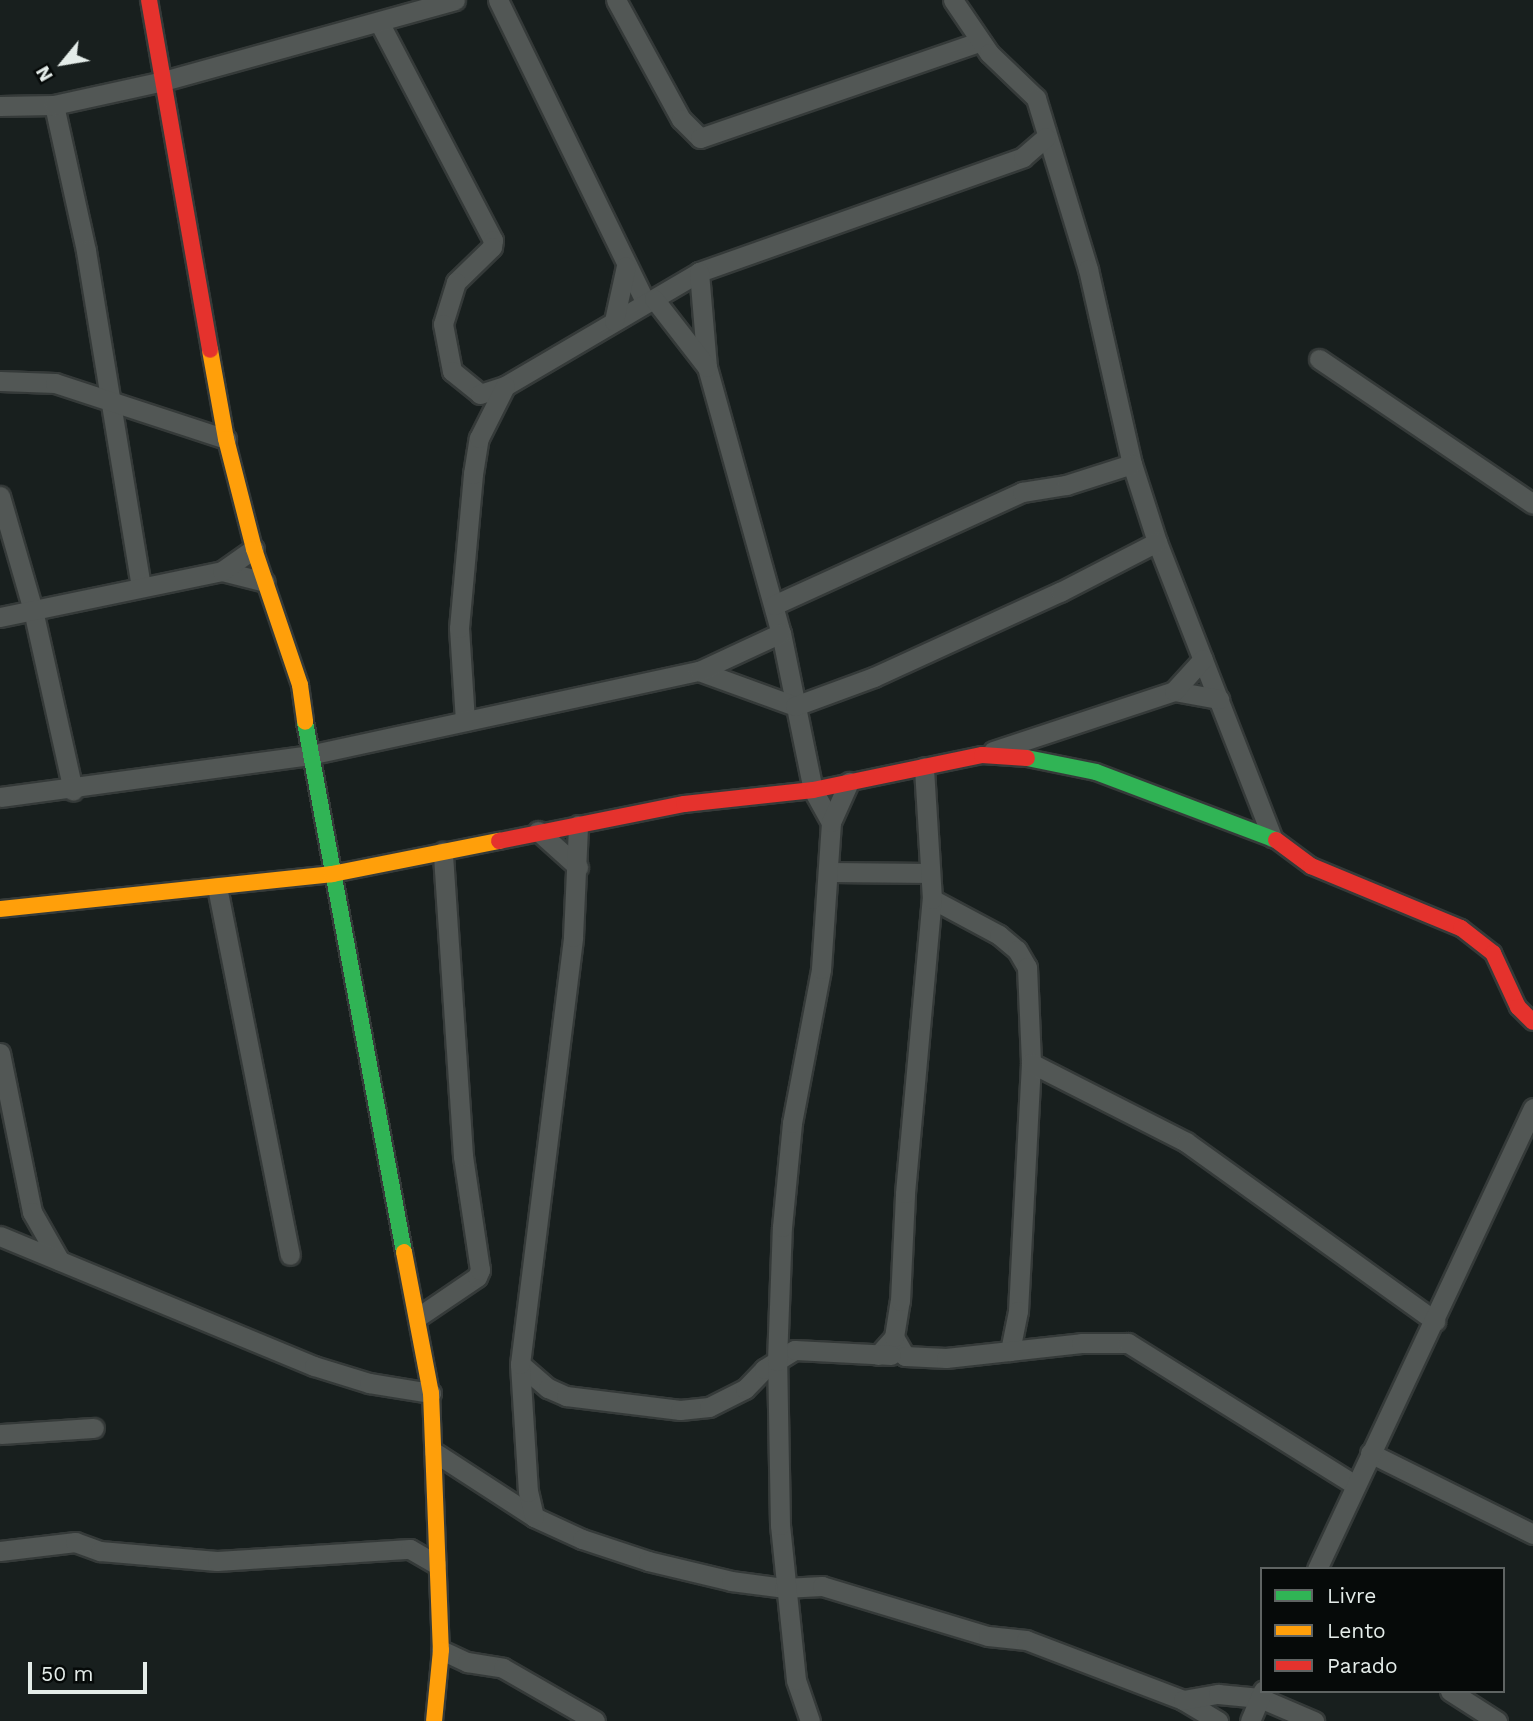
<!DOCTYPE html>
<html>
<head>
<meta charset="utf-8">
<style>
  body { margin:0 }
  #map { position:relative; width:1533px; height:1721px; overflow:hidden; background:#181f1e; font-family:"Work Sans",sans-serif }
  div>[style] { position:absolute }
  .roads { filter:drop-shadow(2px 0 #353a39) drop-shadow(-2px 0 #353a39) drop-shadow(0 2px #353a39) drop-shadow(0 -2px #353a39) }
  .street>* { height:19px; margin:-9.5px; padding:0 9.5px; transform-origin:9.5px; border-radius:9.5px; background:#525755 }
  .fast>* { height:16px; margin:-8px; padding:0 8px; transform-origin:8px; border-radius:8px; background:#30b455 }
  .slow>* { height:16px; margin:-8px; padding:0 8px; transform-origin:8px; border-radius:8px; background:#ff9f0a }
  .jam>* { height:16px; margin:-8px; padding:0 8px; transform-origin:8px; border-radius:8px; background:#e5322d }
  span { translate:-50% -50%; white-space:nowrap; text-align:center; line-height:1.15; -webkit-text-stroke:5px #060a09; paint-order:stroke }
  .legend { position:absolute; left:1260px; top:1567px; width:245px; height:126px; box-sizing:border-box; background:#060a09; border:2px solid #5f6463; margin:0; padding:9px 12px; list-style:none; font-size:21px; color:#e4ece9 }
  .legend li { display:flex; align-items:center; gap:14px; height:35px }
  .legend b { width:35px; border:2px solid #5f6463 }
  .north { position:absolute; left:28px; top:28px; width:70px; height:70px; -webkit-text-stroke:5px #060a09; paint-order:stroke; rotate:240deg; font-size:19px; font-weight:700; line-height:28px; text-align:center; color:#e4ece9 }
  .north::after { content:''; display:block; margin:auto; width:24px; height:32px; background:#e4ece9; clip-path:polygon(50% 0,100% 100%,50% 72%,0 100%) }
  .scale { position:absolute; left:28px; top:1662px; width:119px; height:32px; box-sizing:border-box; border:4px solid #e4ece9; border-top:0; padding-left:9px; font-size:21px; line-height:24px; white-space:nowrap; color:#e4ece9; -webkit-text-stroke:5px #060a09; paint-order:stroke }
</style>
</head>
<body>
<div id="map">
  <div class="roads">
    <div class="street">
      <i style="left:498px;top:0;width:337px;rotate:64deg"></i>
      <i style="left:616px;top:0;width:136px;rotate:61.4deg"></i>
      <i style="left:681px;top:119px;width:27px;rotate:45deg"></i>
      <i style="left:700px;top:138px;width:297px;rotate:-19deg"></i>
      <i style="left:953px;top:0;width:64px;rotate:55.8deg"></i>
      <i style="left:989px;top:53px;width:65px;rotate:43.8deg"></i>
      <i style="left:1036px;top:98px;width:179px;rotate:73.1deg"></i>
      <i style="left:1088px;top:269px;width:200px;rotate:77.3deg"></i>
      <i style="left:1132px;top:464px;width:82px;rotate:72.2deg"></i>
      <i style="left:1157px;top:542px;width:317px;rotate:68.7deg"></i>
      <i style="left:380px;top:24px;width:244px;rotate:62.4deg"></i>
      <i style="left:493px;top:240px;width:7px;rotate:98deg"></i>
      <i style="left:492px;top:247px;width:50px;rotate:135.8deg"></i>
      <i style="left:456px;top:282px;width:44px;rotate:107.2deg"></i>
      <i style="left:443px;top:324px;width:48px;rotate:79.2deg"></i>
      <i style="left:452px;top:371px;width:36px;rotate:39deg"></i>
      <i style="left:480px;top:394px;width:26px;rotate:-18deg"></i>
      <i style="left:505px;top:386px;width:225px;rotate:-30.4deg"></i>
      <i style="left:699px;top:272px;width:344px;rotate:-19.5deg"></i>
      <i style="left:1023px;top:157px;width:30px;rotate:-41deg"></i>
      <i style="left:54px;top:105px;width:149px;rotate:77.6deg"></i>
      <i style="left:86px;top:251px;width:340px;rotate:80.7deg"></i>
      <i style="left:0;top:106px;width:54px;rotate:-1.1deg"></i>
      <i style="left:54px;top:105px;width:112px;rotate:-12.4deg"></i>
      <i style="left:163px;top:81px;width:303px;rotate:-15.5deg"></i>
      <i style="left:699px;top:272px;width:95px;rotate:85.2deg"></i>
      <i style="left:707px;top:367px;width:276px;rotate:74.5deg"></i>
      <i style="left:781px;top:633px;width:160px;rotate:78.5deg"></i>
      <i style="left:813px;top:790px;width:37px;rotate:61deg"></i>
      <i style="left:654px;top:299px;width:86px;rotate:52.1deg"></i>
      <i style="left:614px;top:321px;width:56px;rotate:-77.7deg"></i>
      <i style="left:1319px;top:359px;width:258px;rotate:34.1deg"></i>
      <i style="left:0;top:381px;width:55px;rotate:2.1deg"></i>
      <i style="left:55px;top:383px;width:180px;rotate:18.1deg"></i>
      <i style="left:0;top:496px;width:119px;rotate:73.9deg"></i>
      <i style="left:33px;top:610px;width:185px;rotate:77.5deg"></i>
      <i style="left:222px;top:571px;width:44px;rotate:14.3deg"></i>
      <i style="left:774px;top:605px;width:273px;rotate:-24.5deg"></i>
      <i style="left:1022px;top:492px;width:45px;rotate:-9deg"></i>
      <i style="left:1066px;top:485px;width:69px;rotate:-17.7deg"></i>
      <i style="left:0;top:617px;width:227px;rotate:-11.7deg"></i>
      <i style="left:222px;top:571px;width:39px;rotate:-35deg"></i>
      <i style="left:699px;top:671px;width:102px;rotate:20deg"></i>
      <i style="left:795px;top:706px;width:84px;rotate:-20.2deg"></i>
      <i style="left:874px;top:677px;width:205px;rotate:-24.6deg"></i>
      <i style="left:1060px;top:592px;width:109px;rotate:-27.3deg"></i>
      <i style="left:1174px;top:691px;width:46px;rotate:10.1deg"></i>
      <i style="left:465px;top:721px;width:93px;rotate:-93.7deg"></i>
      <i style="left:459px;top:628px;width:155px;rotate:-84.8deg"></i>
      <i style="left:473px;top:474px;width:36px;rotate:-81deg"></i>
      <i style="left:479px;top:438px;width:58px;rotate:-63.4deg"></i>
      <i style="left:993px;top:751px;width:191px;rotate:-18.3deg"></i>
      <i style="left:1174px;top:691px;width:43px;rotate:-47.8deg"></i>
      <i style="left:0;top:797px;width:312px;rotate:-7.7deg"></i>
      <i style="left:309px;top:755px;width:399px;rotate:-12.2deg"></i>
      <i style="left:699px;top:671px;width:90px;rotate:-24.9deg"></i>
      <i style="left:538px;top:831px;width:54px;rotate:42deg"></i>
      <i style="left:831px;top:872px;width:99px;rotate:0.6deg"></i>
      <i style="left:217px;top:887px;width:375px;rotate:78.8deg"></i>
      <i style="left:932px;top:899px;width:76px;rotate:28.2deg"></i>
      <i style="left:999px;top:935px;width:23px;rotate:40deg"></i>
      <i style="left:1017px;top:950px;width:20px;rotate:60deg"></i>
      <i style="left:1027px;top:967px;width:96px;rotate:87.6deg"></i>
      <i style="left:1031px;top:1063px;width:248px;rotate:93deg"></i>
      <i style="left:1018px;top:1311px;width:41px;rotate:101.3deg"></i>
      <i style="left:0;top:1053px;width:162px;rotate:78.6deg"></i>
      <i style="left:32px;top:1212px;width:56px;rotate:60.3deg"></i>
      <i style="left:1031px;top:1063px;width:174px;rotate:27deg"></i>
      <i style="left:1186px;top:1142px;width:307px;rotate:35.7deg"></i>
      <i style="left:0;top:1236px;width:340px;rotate:22.5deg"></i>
      <i style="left:314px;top:1366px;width:58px;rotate:17.2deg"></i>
      <i style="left:369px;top:1383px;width:63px;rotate:9.2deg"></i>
      <i style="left:418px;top:1317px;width:71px;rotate:-34.1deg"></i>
      <i style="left:477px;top:1277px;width:8px;rotate:-67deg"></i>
      <i style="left:480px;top:1270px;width:115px;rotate:-98.5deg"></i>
      <i style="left:463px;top:1156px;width:305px;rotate:-93.8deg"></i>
      <i style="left:894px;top:1337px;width:22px;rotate:60deg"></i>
      <i style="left:905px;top:1356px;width:41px;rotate:2.8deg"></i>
      <i style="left:946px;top:1358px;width:136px;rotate:-6.3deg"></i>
      <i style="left:1081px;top:1343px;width:47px"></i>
      <i style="left:1128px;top:1343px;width:266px;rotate:32deg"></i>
      <i style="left:878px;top:1355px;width:24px;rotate:-48deg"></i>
      <i style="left:894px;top:1337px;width:36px;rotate:-81deg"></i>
      <i style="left:900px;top:1301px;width:108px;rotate:-87.3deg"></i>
      <i style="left:905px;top:1193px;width:295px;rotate:-84.8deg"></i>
      <i style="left:932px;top:899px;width:132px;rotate:-93.5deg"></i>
      <i style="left:520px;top:1364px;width:37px;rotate:41deg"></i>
      <i style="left:548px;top:1388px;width:20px;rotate:24deg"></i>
      <i style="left:566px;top:1396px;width:115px;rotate:7deg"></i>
      <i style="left:680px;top:1410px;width:29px;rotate:-6deg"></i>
      <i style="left:709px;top:1407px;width:40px;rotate:-26.6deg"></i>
      <i style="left:745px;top:1389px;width:28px;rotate:-46deg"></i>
      <i style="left:764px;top:1369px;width:36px;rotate:-32deg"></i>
      <i style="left:795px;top:1350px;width:96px;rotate:3deg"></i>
      <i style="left:0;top:1434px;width:94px;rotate:-3.7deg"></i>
      <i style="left:434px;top:1452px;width:119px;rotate:33deg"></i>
      <i style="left:534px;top:1517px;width:53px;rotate:24.6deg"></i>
      <i style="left:582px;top:1539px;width:70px;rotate:18.4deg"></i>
      <i style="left:648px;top:1561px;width:85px;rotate:13.5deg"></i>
      <i style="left:731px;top:1581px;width:53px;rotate:7.5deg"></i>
      <i style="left:784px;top:1588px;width:38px;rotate:-3deg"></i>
      <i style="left:822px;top:1586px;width:173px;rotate:16.8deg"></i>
      <i style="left:988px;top:1636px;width:38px;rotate:6deg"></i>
      <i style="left:1026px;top:1640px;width:168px;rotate:20.9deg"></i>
      <i style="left:1183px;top:1700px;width:41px;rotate:31deg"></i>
      <i style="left:1370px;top:1453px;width:182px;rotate:26.4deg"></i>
      <i style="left:534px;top:1517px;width:26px;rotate:-103deg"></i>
      <i style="left:528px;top:1492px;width:128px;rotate:-93.6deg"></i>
      <i style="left:520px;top:1364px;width:430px;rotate:-82.9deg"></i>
      <i style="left:573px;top:937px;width:112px;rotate:-87.4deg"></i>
      <i style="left:0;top:1551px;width:76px;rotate:-6.8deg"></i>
      <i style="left:75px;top:1542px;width:27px;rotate:20deg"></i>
      <i style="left:100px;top:1551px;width:117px;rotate:4.9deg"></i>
      <i style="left:217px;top:1561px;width:193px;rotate:-3.6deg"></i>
      <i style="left:410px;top:1549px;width:30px;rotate:30deg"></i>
      <i style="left:1317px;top:1569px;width:509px;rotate:-64.89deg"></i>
      <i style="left:441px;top:1650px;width:29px;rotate:25deg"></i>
      <i style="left:467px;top:1662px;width:36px;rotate:9deg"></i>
      <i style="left:503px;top:1668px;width:106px;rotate:29.9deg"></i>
      <i style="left:1450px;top:1691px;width:56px;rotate:32.6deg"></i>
      <i style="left:1183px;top:1700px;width:36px;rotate:-10deg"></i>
      <i style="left:1218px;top:1694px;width:42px;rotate:5.4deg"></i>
      <i style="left:1260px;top:1698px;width:59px;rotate:23.1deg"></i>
      <i style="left:810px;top:1721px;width:43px;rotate:-108.9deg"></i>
      <i style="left:796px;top:1680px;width:156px;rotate:-95.9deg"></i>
      <i style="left:780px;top:1525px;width:164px;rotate:-91deg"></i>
      <i style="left:777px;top:1361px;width:134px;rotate:-87.9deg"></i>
      <i style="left:782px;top:1227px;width:104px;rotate:-84.5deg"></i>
      <i style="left:792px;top:1123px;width:157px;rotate:-79.3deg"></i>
      <i style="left:821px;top:969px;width:147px;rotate:-86.1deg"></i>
      <i style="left:831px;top:822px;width:44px;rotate:-65.8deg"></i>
      <i style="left:1250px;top:1721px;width:33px;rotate:-67deg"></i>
    </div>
    <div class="fast">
      <i style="left:305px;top:722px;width:539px;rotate:79.42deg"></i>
      <i style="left:1027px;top:758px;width:70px;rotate:11.5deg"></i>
      <i style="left:1096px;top:772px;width:192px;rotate:20.7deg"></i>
    </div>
    <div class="slow">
      <i style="left:210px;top:350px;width:90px;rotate:79.8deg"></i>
      <i style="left:226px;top:439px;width:114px;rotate:75.7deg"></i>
      <i style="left:254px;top:549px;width:144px;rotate:71.3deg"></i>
      <i style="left:300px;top:685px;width:37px;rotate:82deg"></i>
      <i style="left:0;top:909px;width:334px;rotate:-6deg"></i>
      <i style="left:332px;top:874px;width:170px;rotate:-11.2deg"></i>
      <i style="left:404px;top:1252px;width:144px;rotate:79.2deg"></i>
      <i style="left:431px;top:1393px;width:257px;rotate:87.8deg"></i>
      <i style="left:441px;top:1650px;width:71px;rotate:95.6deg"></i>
    </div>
    <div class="jam">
      <i style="left:149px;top:0;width:355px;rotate:80.1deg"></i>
      <i style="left:1276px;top:840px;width:44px;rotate:36.6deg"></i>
      <i style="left:1311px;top:866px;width:162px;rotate:22.5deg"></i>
      <i style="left:1461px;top:928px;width:41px;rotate:38deg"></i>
      <i style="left:1493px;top:953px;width:60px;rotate:65.2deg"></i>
      <i style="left:1518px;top:1007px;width:21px;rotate:45deg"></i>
      <i style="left:499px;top:841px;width:189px;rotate:-11.3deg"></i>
      <i style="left:684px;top:804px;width:130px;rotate:-6.2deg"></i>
      <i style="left:813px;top:790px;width:173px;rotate:-11.7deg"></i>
      <i style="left:982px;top:755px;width:45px;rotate:3.8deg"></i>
    </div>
  </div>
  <ul class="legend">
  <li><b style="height:9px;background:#30b455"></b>Livre</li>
  <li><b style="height:9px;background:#ff9f0a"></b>Lento</li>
  <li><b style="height:9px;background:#e5322d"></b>Parado</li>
  </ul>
  <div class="north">N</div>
  <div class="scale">50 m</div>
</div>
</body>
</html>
